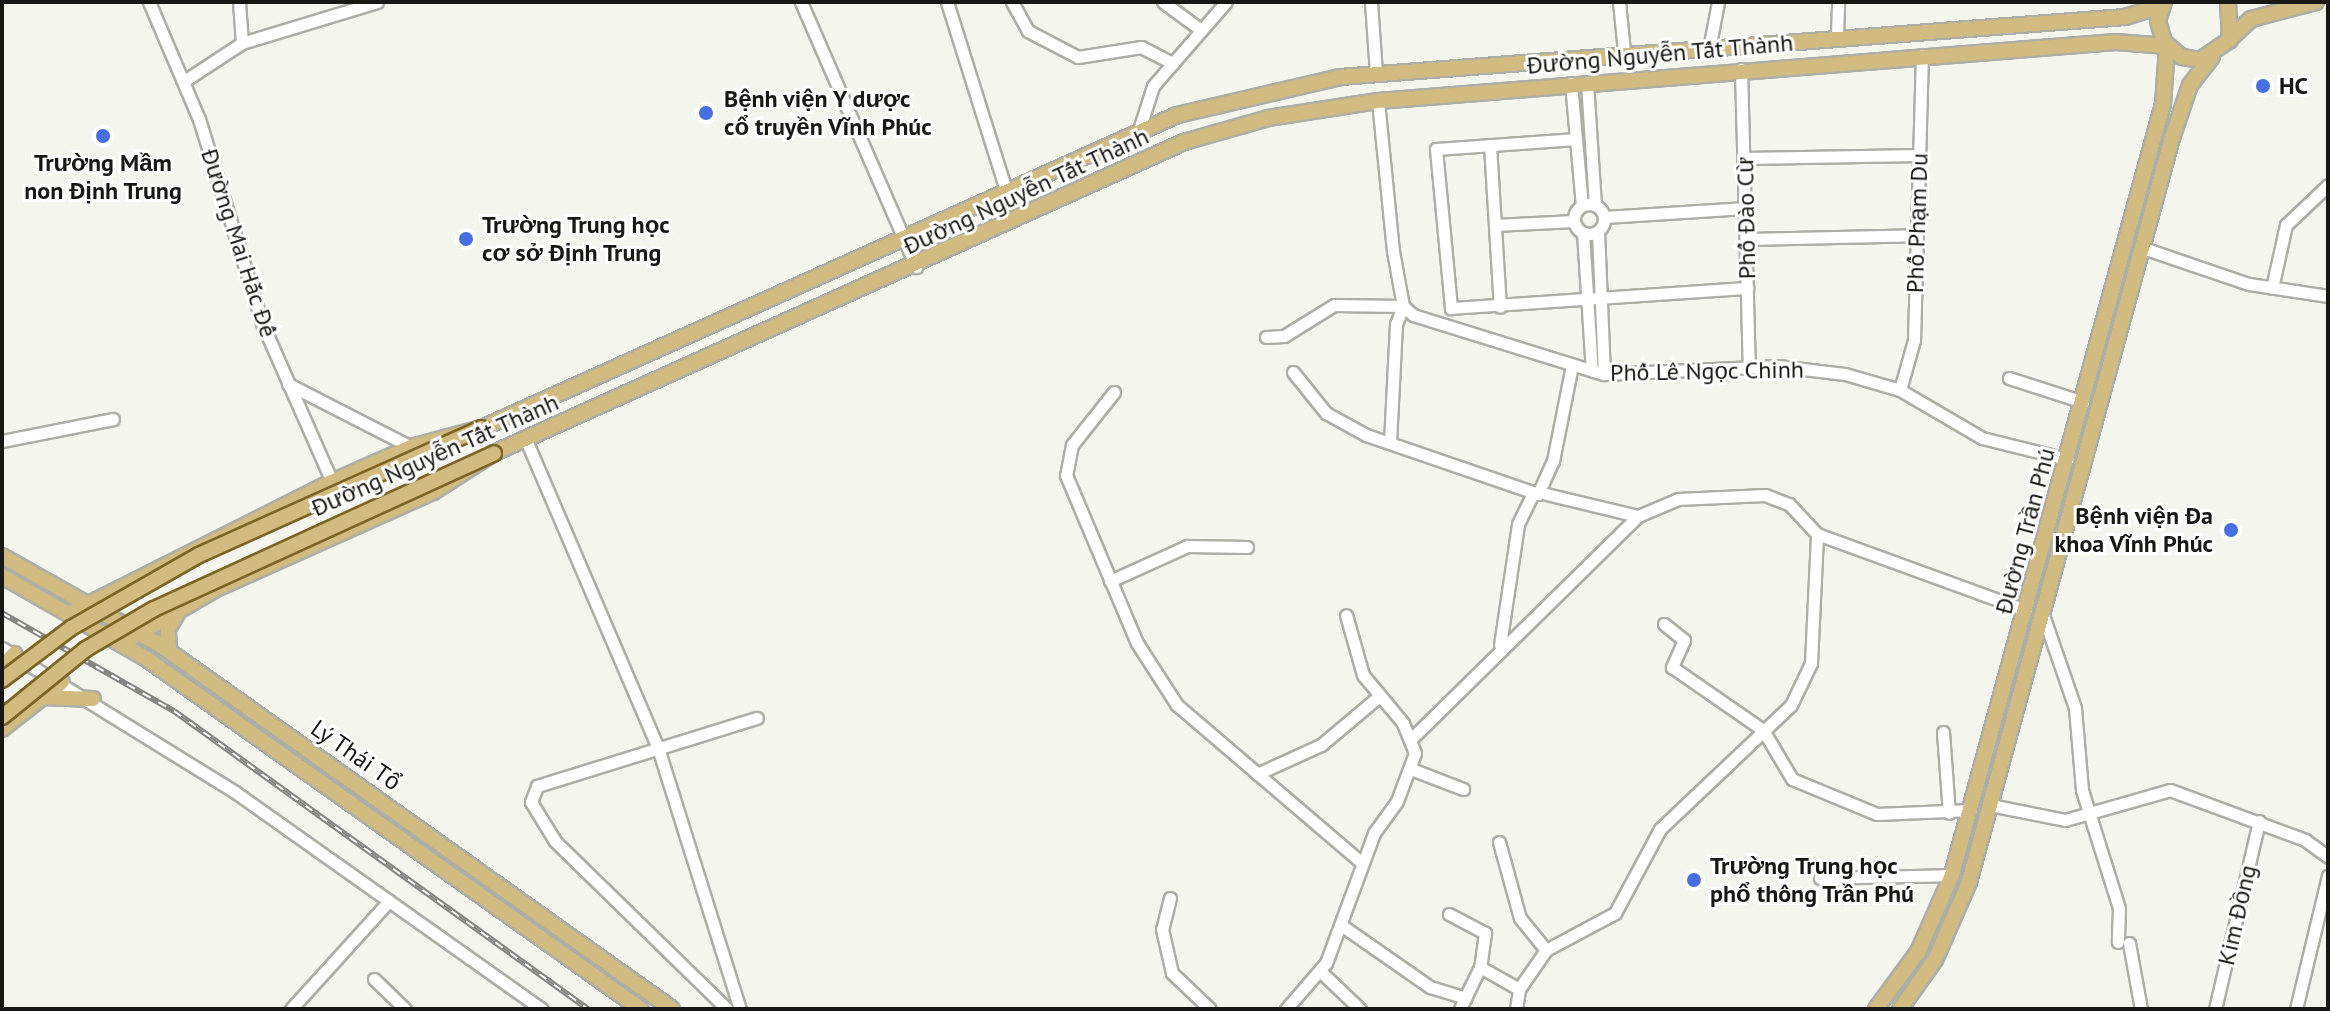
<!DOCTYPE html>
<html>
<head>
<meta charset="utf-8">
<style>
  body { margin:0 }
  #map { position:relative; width:2330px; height:1011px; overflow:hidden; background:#f4f6ee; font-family:"PT Sans",sans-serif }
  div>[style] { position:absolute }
  .roads { filter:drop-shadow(2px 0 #adaea6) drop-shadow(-2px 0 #adaea6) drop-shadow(0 2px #adaea6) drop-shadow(0 -2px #adaea6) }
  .minor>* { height:11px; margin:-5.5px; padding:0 5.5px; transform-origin:5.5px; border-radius:5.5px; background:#fff }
  .minor>.ring { margin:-5.5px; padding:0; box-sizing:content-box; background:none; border:11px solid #fff; border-radius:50% }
  .major>* { height:14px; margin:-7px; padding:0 7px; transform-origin:7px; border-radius:7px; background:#d1bb80 }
  .rail>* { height:6px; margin-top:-3px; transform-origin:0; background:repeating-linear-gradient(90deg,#fff 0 9px,#858681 0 18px); box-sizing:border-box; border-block:2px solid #858681 }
  .bridges { filter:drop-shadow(2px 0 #7c6424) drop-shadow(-2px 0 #7c6424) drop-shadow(0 2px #7c6424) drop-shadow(0 -2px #7c6424) }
  .major-bridge>* { height:14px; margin:-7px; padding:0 7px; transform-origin:7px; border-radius:7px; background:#d1bb80 }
  .dots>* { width:22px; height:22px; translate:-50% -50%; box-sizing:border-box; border:4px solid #fff; border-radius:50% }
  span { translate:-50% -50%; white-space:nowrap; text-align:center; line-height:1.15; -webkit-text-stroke:6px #fff; paint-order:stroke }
  .street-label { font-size:24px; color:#171714 }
  .poi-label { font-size:24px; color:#171714; font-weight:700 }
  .left { translate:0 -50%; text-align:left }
  .right { translate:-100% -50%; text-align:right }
  .frame { position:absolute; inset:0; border:4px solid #171714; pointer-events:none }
</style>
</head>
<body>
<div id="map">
  <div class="roads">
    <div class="minor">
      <i style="left:149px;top:2px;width:127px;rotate:66.9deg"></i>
      <i style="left:199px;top:119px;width:214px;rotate:72.8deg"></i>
      <i style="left:262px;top:323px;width:174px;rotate:66.2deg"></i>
      <i style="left:239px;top:2px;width:41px;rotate:85.8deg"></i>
      <i style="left:801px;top:2px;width:289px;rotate:66.5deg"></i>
      <i style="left:947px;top:2px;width:201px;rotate:72.6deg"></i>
      <i style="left:1012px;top:2px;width:33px;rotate:61deg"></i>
      <i style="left:1028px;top:31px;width:56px;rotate:27.5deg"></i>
      <i style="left:1078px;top:57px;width:64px;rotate:-9deg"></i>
      <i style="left:1141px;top:47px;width:36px;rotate:27deg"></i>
      <i style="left:1163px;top:2px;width:47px;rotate:36.4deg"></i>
      <i style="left:1371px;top:2px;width:71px;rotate:86deg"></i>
      <i style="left:1619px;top:2px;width:49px;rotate:84.2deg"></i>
      <i style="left:1837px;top:35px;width:33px;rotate:-88deg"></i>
      <i style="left:1710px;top:44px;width:43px;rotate:-79.2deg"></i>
      <i style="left:1741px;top:69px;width:299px;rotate:88.5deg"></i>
      <i style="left:184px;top:81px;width:69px;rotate:-33.2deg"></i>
      <i style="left:242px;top:43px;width:141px;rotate:-16.9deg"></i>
      <i style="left:1587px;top:82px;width:123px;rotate:86.3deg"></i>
      <i style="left:1571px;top:83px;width:123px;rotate:84.9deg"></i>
      <i style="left:1378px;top:101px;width:151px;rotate:84.3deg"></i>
      <i style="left:1393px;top:251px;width:56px;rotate:79.7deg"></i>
      <i style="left:1403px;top:306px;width:13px;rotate:42deg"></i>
      <i style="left:1413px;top:315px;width:200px;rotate:17.2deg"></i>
      <i style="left:1604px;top:374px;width:174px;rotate:-2.6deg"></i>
      <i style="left:1778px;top:366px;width:67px;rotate:6.8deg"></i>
      <i style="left:1845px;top:374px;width:57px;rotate:16.2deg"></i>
      <i style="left:1900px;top:390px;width:95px;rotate:30.3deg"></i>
      <i style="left:1982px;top:438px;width:88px;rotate:13.9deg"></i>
      <i style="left:1138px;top:133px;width:49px;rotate:-72.3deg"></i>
      <i style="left:1153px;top:86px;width:111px;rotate:-49deg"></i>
      <i style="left:1576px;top:139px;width:140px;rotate:175.9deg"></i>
      <i style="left:1436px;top:149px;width:160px;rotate:84.6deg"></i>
      <i style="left:1451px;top:308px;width:297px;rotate:-3.9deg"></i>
      <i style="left:1490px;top:145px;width:162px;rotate:86.5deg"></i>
      <i style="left:1745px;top:158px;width:175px;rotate:-1deg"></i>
      <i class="ring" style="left:1574px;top:204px;width:19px;height:19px"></i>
      <i style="left:1605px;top:217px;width:141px;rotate:-3.7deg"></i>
      <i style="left:1495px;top:225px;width:79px;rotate:-2.9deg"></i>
      <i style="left:1598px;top:231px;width:143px;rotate:87.6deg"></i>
      <i style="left:1583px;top:233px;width:138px;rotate:86.3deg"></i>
      <i style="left:1747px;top:239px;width:170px;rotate:-1.3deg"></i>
      <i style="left:2143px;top:248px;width:112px;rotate:18.8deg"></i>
      <i style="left:2249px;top:284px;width:80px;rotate:8.6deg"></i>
      <i style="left:2272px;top:288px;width:65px;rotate:-77.5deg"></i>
      <i style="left:2286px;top:225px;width:58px;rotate:-43.6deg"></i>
      <i style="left:1266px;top:337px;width:18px;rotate:-3deg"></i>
      <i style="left:1284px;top:336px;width:59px;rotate:-31.8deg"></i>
      <i style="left:1334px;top:305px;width:69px;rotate:0.8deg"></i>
      <i style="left:1403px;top:306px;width:19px;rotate:111deg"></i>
      <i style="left:1396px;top:324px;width:117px;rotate:92.9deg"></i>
      <i style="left:1293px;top:372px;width:53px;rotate:51.2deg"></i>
      <i style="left:1326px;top:413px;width:46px;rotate:28.8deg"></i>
      <i style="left:1366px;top:435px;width:182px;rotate:18.9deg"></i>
      <i style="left:1538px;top:494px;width:36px;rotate:-66deg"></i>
      <i style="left:1553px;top:461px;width:98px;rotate:-78.8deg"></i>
      <i style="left:2009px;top:378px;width:78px;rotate:18deg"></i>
      <i style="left:288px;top:384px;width:138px;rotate:27.1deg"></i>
      <i style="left:1900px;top:390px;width:52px;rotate:-74.4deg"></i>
      <i style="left:1914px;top:340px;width:285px;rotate:-88.4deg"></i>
      <i style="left:1114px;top:392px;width:68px;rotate:128.4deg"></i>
      <i style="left:1072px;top:445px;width:31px;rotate:101deg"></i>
      <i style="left:1066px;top:475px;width:182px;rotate:67.1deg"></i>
      <i style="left:1137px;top:643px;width:74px;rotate:57.2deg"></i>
      <i style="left:1177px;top:705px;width:243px;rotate:40.5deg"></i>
      <i style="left:526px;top:440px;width:338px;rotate:66.8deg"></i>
      <i style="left:659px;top:751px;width:270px;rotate:72.6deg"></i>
      <i style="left:2px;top:441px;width:113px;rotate:-11.2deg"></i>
      <i style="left:1542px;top:493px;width:99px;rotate:13.5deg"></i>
      <i style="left:1110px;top:581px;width:85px;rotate:-24.4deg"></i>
      <i style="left:1187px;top:546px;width:60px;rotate:1deg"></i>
      <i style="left:2043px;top:615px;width:98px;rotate:71deg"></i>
      <i style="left:2075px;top:708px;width:82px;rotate:85.1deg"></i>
      <i style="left:2082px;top:790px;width:124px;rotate:72.6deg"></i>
      <i style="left:2119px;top:908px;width:34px;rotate:92deg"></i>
      <i style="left:1664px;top:624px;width:26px;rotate:39deg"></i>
      <i style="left:1684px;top:640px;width:30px;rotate:114deg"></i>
      <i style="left:1672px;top:667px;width:111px;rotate:34.7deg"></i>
      <i style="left:1763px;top:730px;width:57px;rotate:59.4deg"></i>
      <i style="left:1792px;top:779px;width:92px;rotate:22.4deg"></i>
      <i style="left:1877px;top:814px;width:94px;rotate:-2.4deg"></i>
      <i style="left:1500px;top:645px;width:122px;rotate:-81.5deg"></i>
      <i style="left:1518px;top:524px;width:34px;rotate:-64deg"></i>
      <i style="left:2px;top:648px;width:274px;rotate:31.7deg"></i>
      <i style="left:235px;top:792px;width:376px;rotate:35.3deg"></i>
      <i style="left:1943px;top:732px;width:81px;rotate:85.8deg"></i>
      <i style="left:1412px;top:738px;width:317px;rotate:-44.5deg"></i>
      <i style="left:1638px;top:516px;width:43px;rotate:-23deg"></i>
      <i style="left:1678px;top:499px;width:87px;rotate:-2.6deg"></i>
      <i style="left:1765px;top:495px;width:26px;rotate:21deg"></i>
      <i style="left:1789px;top:504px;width:41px;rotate:47deg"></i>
      <i style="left:1817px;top:534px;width:222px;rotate:20deg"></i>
      <i style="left:1411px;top:769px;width:56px;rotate:21deg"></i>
      <i style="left:1257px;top:774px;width:70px;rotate:-24.4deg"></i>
      <i style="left:1321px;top:745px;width:75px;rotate:-40.1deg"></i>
      <i style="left:1990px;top:805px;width:76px;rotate:11.3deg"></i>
      <i style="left:2065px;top:820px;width:109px;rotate:-15.9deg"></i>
      <i style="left:2170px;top:790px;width:144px;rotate:20.3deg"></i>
      <i style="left:2305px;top:840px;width:29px;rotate:36deg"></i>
      <i style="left:1499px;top:842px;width:79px;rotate:74.6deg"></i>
      <i style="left:1520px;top:918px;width:41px;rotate:50.9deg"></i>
      <i style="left:1820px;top:878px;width:132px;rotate:-1.3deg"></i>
      <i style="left:1170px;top:898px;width:32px;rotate:104deg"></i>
      <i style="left:1162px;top:929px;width:45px;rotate:77.2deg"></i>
      <i style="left:1172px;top:973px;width:52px;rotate:43.5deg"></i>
      <i style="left:1449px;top:914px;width:41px;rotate:27.8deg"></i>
      <i style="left:1485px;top:933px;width:34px;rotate:98deg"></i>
      <i style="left:1341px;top:925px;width:108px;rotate:34.9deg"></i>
      <i style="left:1430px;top:987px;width:37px;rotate:17deg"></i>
      <i style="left:1465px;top:998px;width:34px;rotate:-64deg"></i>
      <i style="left:1480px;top:967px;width:45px;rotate:29.4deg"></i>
      <i style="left:2129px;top:943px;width:67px;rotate:79.7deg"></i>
      <i style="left:1321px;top:972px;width:54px;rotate:43.5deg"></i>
      <i style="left:374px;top:979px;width:43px;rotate:44.1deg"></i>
      <i style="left:291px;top:1009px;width:146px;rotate:-47.8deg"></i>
      <i style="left:727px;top:1009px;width:240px;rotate:-135.7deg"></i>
      <i style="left:555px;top:841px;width:46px;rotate:-121.6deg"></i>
      <i style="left:531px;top:802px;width:17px;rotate:-69deg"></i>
      <i style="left:537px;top:786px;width:230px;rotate:-17.2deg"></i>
      <i style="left:1286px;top:1009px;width:61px;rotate:-49deg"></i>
      <i style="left:1326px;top:963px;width:139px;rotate:-69.7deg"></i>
      <i style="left:1374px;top:833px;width:39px;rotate:-54deg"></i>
      <i style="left:1397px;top:801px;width:51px;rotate:-69.4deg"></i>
      <i style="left:1415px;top:753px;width:32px;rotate:-112deg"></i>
      <i style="left:1403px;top:723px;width:62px;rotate:-129.8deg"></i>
      <i style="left:1363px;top:675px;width:62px;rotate:-105.8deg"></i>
      <i style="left:1460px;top:1009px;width:12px;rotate:-66deg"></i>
      <i style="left:1516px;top:1009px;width:20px;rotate:-81deg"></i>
      <i style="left:1519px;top:989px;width:47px;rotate:-55.3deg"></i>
      <i style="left:1546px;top:950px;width:78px;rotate:-28.2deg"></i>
      <i style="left:1615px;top:913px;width:95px;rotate:-61.8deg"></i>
      <i style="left:1660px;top:829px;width:180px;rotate:-43.4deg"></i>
      <i style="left:1791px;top:705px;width:47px;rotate:-64.5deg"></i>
      <i style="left:1811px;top:663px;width:129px;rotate:-87.3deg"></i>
      <i style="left:2215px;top:1009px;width:193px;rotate:-76.8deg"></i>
      <i style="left:2296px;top:1009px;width:137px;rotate:-76.5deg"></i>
    </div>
    <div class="major">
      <i style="left:2164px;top:2px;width:20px;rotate:108deg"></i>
      <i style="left:2158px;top:21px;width:22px;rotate:74deg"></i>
      <i style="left:2164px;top:42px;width:23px;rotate:40deg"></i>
      <i style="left:2182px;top:57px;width:18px;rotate:9deg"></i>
      <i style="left:2200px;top:60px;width:36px;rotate:-34deg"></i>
      <i style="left:2230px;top:40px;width:38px;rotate:-93deg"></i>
      <i style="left:2233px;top:36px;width:25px;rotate:-43deg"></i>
      <i style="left:2251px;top:19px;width:67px;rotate:-14.7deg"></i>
      <i style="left:2px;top:556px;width:181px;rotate:29.4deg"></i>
      <i style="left:160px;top:645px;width:628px;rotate:35.41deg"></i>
      <i style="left:2px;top:576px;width:167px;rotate:29.8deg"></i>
      <i style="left:147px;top:659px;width:605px;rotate:35.32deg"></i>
      <i style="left:71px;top:613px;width:292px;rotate:-26.7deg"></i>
      <i style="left:332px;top:482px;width:86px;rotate:-23.9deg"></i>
      <i style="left:411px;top:447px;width:73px;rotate:-15deg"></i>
      <i style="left:482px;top:428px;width:762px;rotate:-24.24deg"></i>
      <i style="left:1177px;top:115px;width:167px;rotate:-13.1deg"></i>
      <i style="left:1340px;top:77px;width:787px;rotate:-4.37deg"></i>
      <i style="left:2125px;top:17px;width:39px;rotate:-17deg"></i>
      <i style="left:121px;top:644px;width:110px;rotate:-30.1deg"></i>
      <i style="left:216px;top:589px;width:238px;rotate:-24.1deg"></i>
      <i style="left:433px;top:492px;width:72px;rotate:-32.6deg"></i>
      <i style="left:494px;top:453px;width:757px;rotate:-24.26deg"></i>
      <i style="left:1184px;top:142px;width:87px;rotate:-15.9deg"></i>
      <i style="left:1268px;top:118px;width:111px;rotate:-8.8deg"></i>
      <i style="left:1378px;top:101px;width:740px;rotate:-4.57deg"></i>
      <i style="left:2116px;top:42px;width:51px;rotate:4.5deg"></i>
      <i style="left:2167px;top:46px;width:58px;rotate:93.9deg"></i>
      <i style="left:2163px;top:104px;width:799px;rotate:105.31deg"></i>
      <i style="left:1952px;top:875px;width:84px;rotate:113.8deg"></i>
      <i style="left:1918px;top:952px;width:71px;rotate:126.4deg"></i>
      <i style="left:169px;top:651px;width:22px;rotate:-93deg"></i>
      <i style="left:168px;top:629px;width:21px;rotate:-59deg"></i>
      <i style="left:2px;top:667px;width:18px;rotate:-47deg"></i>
      <i style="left:42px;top:697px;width:51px;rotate:2.2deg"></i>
      <i style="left:2px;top:729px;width:76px;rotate:-38.1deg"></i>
      <i style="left:1900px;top:1009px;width:60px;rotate:-54.5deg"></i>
      <i style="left:1935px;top:960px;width:85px;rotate:-66.4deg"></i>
      <i style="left:1969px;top:882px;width:771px;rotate:-74.74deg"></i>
      <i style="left:2172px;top:138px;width:56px;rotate:-71.2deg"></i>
      <i style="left:2190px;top:85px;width:36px;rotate:-52deg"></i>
    </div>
  </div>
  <div class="rail">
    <i style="left:2px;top:613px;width:198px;rotate:29.7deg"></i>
    <i style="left:174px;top:711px;width:510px;rotate:35.75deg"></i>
  </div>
  <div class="bridges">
    <div class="major-bridge">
      <i style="left:2px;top:680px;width:86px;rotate:-37deg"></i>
      <i style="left:71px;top:628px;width:147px;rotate:-29.7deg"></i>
      <i style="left:199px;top:555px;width:310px;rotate:-24.2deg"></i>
      <i style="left:2px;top:717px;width:108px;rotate:-39deg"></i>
      <i style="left:86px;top:649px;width:79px;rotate:-30.5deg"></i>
      <i style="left:154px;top:609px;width:374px;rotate:-24.6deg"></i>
    </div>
  </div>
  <div class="dots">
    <i style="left:2263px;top:86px;background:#486ee1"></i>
    <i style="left:706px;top:113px;background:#486ee1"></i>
    <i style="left:103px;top:136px;background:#486ee1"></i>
    <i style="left:466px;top:239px;background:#486ee1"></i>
    <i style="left:2231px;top:530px;background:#486ee1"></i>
    <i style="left:1694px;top:880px;background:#486ee1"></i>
  </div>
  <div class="street-label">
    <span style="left:1660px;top:54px;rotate:-5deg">Đường Nguyễn Tất Thành</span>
    <span style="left:1026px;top:191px;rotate:-25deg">Đường Nguyễn Tất Thành</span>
    <span style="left:1746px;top:218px;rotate:-91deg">Phố Đào Cừ</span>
    <span style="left:1917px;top:223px;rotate:-88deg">Phố Phạm Du</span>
    <span style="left:239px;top:243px;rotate:72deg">Đường Mai Hắc Đế</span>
    <span style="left:1707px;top:371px;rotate:-1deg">Phố Lê Ngọc Chinh</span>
    <span style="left:435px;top:455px;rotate:-24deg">Đường Nguyễn Tất Thành</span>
    <span style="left:2025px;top:531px;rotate:-75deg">Đường Trần Phú</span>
    <span style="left:356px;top:755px;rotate:35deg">Lý Thái Tổ</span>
    <span style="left:2237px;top:915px;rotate:-77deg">Kim Đồng</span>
  </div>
  <div class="poi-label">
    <span class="left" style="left:2279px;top:86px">HC</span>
    <span class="left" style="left:724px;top:113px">Bệnh viện Y dược<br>cổ truyền Vĩnh Phúc</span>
    <span style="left:103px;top:177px">Trường Mầm<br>non Định Trung</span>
    <span class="left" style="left:482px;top:239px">Trường Trung học<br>cơ sở Định Trung</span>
    <span class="right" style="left:2213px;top:530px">Bệnh viện Đa<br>khoa Vĩnh Phúc</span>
    <span class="left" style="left:1710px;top:880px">Trường Trung học<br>phổ thông Trần Phú</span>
  </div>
  <div class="frame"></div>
</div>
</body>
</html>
